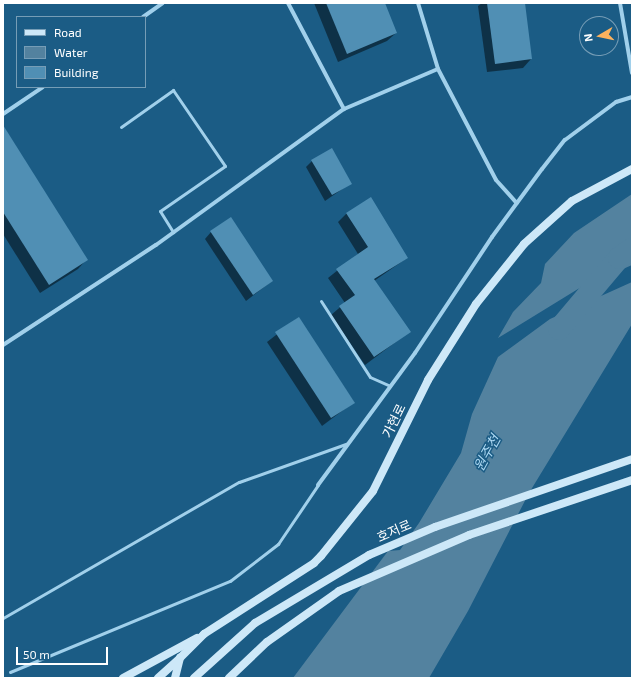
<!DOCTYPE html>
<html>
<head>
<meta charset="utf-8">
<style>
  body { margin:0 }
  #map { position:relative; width:635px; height:681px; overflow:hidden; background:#1b5c85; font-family:"Exo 2","Noto Sans KR",sans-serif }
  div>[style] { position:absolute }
  .water>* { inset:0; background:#53829f }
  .shadow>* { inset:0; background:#0007 }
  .river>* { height:22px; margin:-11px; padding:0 11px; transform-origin:11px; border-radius:11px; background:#53829f }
  .building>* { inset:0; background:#508fb4 }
  .lane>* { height:3px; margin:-1.5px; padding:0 1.5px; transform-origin:1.5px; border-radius:1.5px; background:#a1d0eb }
  .street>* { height:4px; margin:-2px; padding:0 2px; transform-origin:2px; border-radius:2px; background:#a1d0eb }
  .secondary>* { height:8px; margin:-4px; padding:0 4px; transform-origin:4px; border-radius:4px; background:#cde8f8 }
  span { translate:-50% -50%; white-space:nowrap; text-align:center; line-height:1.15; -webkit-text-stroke:3px #1b5c85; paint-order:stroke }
  .street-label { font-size:13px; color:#fff }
  .water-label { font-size:14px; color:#add9f3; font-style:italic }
  .frame { position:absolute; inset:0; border:4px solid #fff; pointer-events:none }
  .legend { position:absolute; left:16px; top:16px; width:130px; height:72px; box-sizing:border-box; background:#1b5c85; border:1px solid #769db6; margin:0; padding:5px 7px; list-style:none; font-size:12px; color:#fff }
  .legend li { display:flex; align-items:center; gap:8px; height:20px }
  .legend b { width:20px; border:1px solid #769db6 }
  .north { position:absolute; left:579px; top:16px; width:40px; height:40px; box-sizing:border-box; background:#1b5c85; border:1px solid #769db6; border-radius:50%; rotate:261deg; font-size:11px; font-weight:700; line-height:16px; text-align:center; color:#fff }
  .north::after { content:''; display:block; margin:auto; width:14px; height:18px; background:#fdb25d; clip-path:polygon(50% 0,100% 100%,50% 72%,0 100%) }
  .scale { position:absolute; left:16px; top:647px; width:92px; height:18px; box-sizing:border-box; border:2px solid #fff; border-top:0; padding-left:5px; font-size:12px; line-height:14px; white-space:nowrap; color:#fff; -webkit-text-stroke:3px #1b5c85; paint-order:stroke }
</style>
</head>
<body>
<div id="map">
  <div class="water">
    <i style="clip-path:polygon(632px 194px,632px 265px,578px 289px,498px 338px,513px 312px,541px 283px,545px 264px,574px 233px)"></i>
    <i style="clip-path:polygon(632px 282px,632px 324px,529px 493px,468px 611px,429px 678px,293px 678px,388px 551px,400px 550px,419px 523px,461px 453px,472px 414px,498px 357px,550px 319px)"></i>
  </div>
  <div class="shadow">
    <i style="clip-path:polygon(314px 3px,384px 3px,396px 33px,387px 41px,338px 62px)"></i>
    <i style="clip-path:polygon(482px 3px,524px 3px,531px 59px,523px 68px,487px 72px,478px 6px)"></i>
    <i style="clip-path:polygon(3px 129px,86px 260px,78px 269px,40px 293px,3px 234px)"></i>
    <i style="clip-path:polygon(312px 161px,351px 183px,325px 201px,306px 167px)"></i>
    <i style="clip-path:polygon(347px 213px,407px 258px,374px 281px,409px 332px,365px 365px,331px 315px,345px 303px,328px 278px,358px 254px,338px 222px)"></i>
    <i style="clip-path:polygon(211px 232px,272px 281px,246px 301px,205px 239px)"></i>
    <i style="clip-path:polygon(298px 318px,354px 402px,322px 426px,267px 342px)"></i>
  </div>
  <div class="river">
    <i style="left:559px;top:329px;width:93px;rotate:-49.8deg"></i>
    <i style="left:619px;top:258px;width:16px;rotate:-35deg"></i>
  </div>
  <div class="building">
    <i style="clip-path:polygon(326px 3px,385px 3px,397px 33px,347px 54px)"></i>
    <i style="clip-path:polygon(487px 3px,525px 3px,532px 59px,495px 64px)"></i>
    <i style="clip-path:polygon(3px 125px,88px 260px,49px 285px,3px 212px)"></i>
    <i style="clip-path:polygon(332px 148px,352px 184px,332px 195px,311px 160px)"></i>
    <i style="clip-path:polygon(371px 197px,408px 258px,374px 279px,411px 332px,374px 357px,339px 306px,355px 295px,336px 269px,368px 247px,346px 213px)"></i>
    <i style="clip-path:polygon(231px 217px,273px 281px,253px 295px,210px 231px)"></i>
    <i style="clip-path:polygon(299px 317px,355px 403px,331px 418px,275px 332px)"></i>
  </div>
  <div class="lane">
    <i style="left:121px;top:127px;width:64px;rotate:-35.4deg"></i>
    <i style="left:173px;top:90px;width:92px;rotate:55.6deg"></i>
    <i style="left:225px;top:166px;width:79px;rotate:145.3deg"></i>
    <i style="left:160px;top:211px;width:25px;rotate:58deg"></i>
    <i style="left:321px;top:301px;width:90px;rotate:57.2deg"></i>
    <i style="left:370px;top:377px;width:22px;rotate:24deg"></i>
    <i style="left:3px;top:618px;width:272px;rotate:-30deg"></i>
    <i style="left:239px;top:482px;width:114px;rotate:-19.6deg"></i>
    <i style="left:10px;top:672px;width:238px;rotate:-22.5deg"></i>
    <i style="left:230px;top:581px;width:61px;rotate:-37.6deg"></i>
    <i style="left:278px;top:544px;width:71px;rotate:-55.9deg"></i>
  </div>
  <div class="street">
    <i style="left:288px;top:3px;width:120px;rotate:62.2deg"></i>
    <i style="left:418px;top:3px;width:69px;rotate:73.1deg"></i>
    <i style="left:438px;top:69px;width:125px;rotate:62.4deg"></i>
    <i style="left:496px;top:180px;width:31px;rotate:48deg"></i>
    <i style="left:620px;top:3px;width:71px;rotate:80.3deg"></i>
    <i style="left:143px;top:17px;width:24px;rotate:-35deg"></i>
    <i style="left:3px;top:114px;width:48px;rotate:-34deg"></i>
    <i style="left:3px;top:345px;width:183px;rotate:-33.2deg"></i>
    <i style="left:156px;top:245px;width:232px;rotate:-35.9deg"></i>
    <i style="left:344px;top:109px;width:102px;rotate:-23.1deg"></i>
    <i style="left:318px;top:485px;width:164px;rotate:-53.7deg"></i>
    <i style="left:415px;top:353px;width:139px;rotate:-56.4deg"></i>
    <i style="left:492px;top:237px;width:84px;rotate:-53.7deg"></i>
    <i style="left:542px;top:169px;width:37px;rotate:-52deg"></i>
    <i style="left:565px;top:140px;width:64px;rotate:-36.7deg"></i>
    <i style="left:616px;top:102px;width:17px;rotate:-17deg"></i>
  </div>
  <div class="secondary">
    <i style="left:123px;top:678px;width:84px;rotate:-28.4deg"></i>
    <i style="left:158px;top:678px;width:28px;rotate:-42deg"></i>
    <i style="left:175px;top:678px;width:21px;rotate:-76deg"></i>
    <i style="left:180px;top:658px;width:34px;rotate:-45deg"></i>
    <i style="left:204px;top:634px;width:131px;rotate:-32.8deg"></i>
    <i style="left:314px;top:563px;width:10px;rotate:-45deg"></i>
    <i style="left:321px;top:556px;width:83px;rotate:-51.3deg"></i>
    <i style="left:373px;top:491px;width:124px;rotate:-63.6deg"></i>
    <i style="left:428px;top:380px;width:90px;rotate:-57.7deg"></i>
    <i style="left:476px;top:304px;width:77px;rotate:-51.3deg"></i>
    <i style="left:524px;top:244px;width:64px;rotate:-41.9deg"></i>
    <i style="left:572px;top:201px;width:68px;rotate:-28.1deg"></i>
    <i style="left:194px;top:678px;width:82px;rotate:-42deg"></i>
    <i style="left:255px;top:623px;width:133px;rotate:-30.8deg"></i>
    <i style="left:369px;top:555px;width:72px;rotate:-23deg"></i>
    <i style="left:435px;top:527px;width:208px;rotate:-19deg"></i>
    <i style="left:229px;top:678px;width:52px;rotate:-43.5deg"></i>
    <i style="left:267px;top:642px;width:88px;rotate:-35.3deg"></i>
    <i style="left:339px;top:591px;width:142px;rotate:-23.3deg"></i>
    <i style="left:469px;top:535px;width:172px;rotate:-18.6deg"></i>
  </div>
  <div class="street-label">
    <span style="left:394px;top:421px;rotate:-64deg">가현로</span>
    <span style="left:394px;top:531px;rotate:-23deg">호저로</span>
  </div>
  <div class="water-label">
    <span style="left:487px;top:453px;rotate:-61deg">원주천</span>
  </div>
  <div class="frame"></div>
  <ul class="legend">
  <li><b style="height:5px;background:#cde8f8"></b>Road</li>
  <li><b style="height:11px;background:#53829f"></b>Water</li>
  <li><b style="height:11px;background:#508fb4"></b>Building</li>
  </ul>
  <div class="north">N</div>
  <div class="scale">50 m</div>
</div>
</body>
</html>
